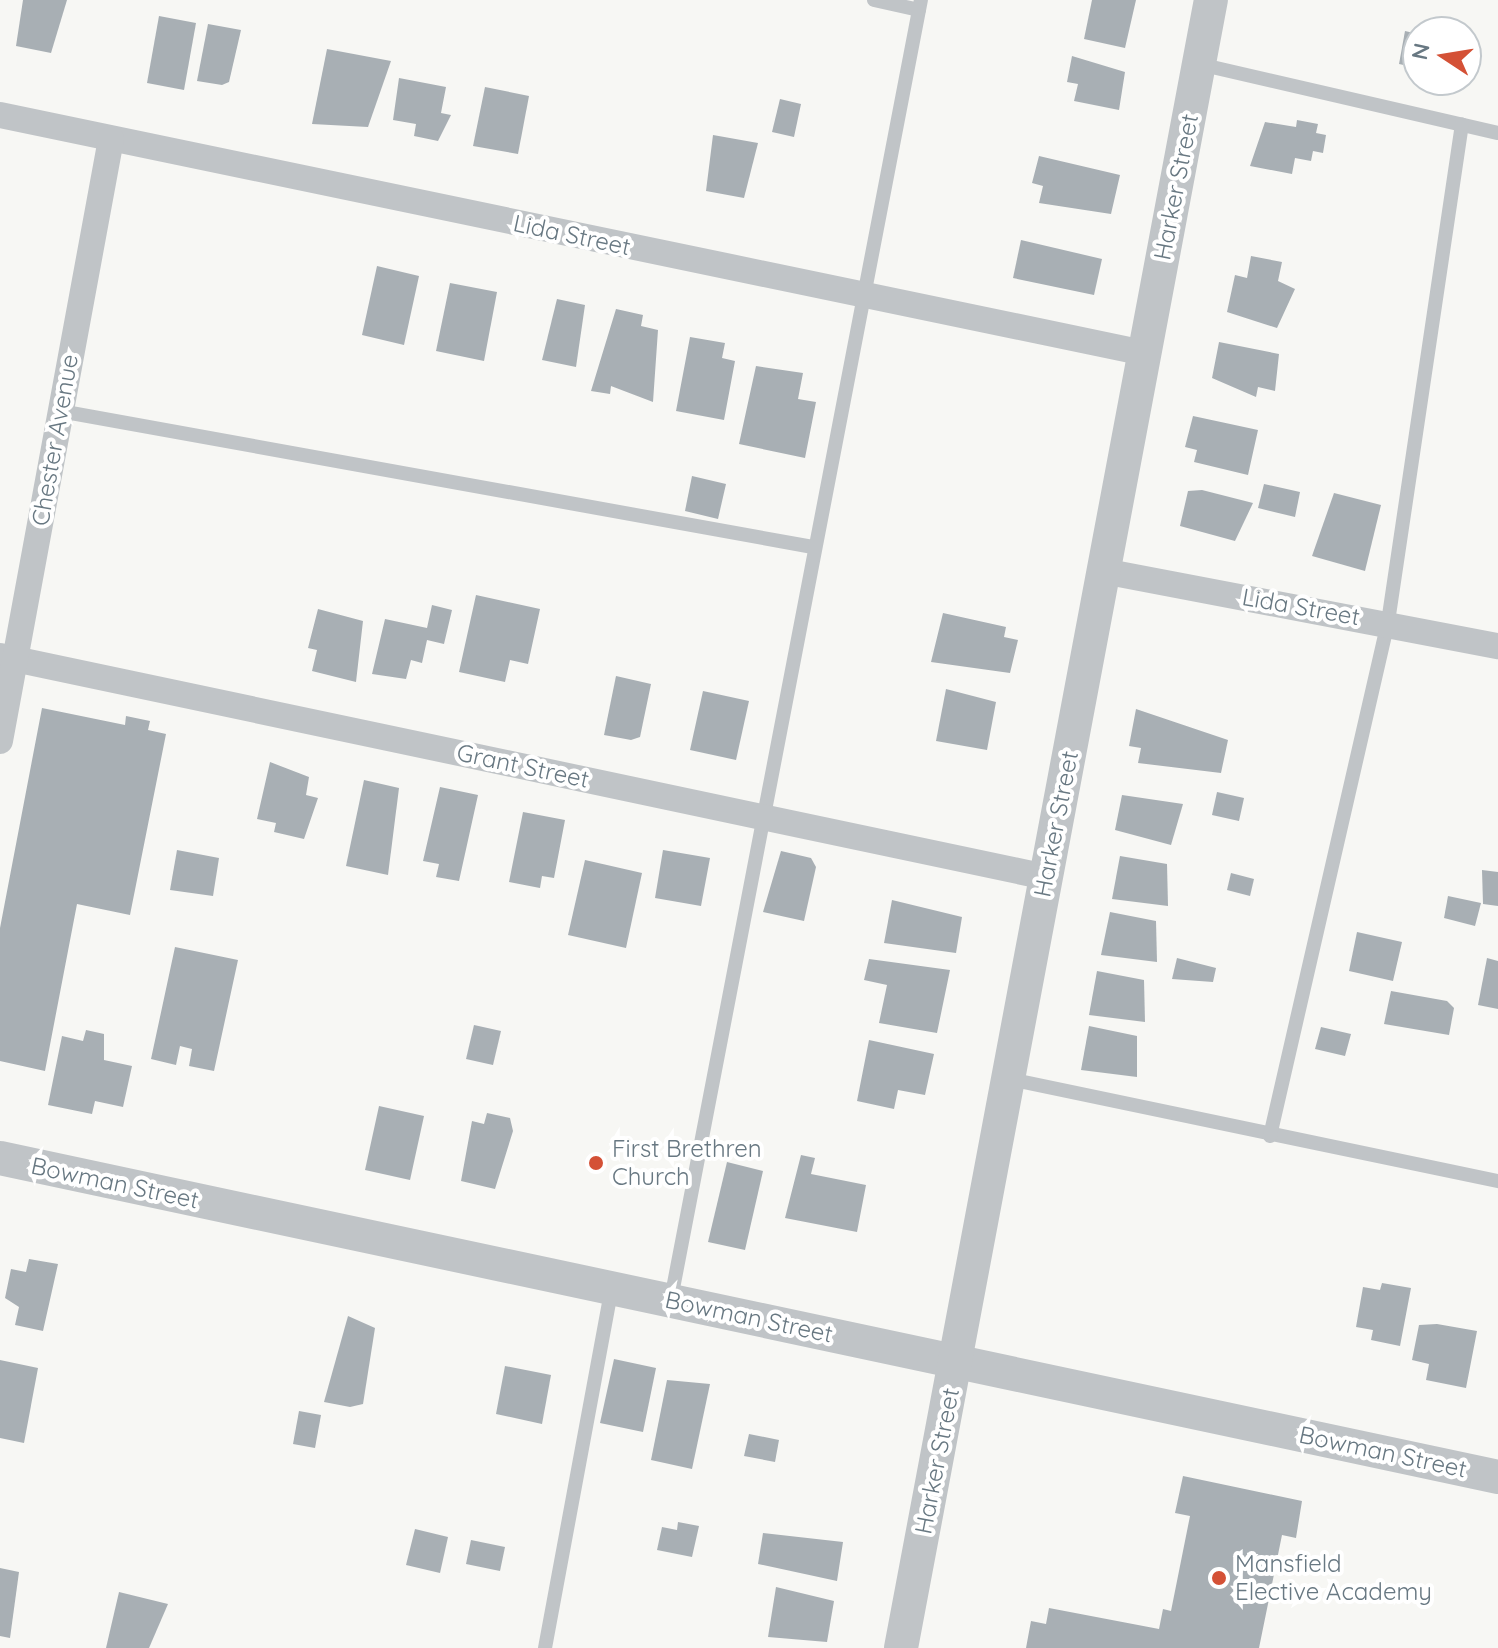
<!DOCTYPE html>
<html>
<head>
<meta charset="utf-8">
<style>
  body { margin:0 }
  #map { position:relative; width:1498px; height:1648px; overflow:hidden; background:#f7f7f4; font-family:Quicksand,sans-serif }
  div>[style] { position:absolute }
  .building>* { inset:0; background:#a8afb4 }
  .service>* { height:14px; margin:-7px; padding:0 7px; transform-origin:7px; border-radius:7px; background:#c0c4c7 }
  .minor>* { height:26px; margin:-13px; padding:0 13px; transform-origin:13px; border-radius:13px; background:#c0c4c7 }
  .tertiary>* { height:34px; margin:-17px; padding:0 17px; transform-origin:17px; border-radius:17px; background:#c0c4c7 }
  .dots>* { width:22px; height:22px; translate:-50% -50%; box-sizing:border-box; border:4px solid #fff; border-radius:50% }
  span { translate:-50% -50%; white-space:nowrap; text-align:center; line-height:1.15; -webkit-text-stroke:8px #fff; paint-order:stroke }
  .street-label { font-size:24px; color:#687882 }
  .poi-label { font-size:24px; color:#687882 }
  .left { translate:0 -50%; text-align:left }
  .north { position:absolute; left:1402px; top:16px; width:80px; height:80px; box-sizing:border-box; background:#fff; border:2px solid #c3c9cd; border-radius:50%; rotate:282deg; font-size:22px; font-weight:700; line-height:32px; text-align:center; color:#687882 }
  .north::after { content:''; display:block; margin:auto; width:28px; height:36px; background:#d45136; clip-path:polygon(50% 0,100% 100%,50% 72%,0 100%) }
</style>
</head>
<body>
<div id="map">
  <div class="building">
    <i style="clip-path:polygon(23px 0,67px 0,51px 53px,16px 46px)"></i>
    <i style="clip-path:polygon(1092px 0,1136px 0,1125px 48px,1084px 39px)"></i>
    <i style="clip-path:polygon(159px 16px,196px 23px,184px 90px,147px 83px)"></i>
    <i style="clip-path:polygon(208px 24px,241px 30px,229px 82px,222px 85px,197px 81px)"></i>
    <i style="clip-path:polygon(1405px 31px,1418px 34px,1418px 68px,1399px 64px)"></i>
    <i style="clip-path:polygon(327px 49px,391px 61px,368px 127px,312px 124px)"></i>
    <i style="clip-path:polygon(1072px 56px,1125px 72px,1119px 110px,1074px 101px,1078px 84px,1067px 82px)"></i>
    <i style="clip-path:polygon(399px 78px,446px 87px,441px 113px,451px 115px,438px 141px,414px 136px,416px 124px,393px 120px)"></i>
    <i style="clip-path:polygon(485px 87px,529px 96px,518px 154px,473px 146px)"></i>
    <i style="clip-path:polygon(780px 99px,801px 104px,794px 137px,772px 132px)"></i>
    <i style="clip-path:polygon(1297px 120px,1318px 124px,1316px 133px,1326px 135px,1323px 153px,1313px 151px,1311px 161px,1295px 158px,1292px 174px,1250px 166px,1265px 122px,1296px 127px)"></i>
    <i style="clip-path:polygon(713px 135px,758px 143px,744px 198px,706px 191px)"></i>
    <i style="clip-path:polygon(1039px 156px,1120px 175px,1111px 214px,1039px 203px,1043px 186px,1032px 183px)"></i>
    <i style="clip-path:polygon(1021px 240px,1102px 259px,1094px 295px,1013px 278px)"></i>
    <i style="clip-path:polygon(1251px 256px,1282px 262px,1278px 281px,1295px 289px,1277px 328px,1227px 312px,1235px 275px,1247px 278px)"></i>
    <i style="clip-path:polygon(377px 266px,419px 276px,404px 345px,362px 335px)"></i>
    <i style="clip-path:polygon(450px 283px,497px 292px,484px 361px,436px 351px)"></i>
    <i style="clip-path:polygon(557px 299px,585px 305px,576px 367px,542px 360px)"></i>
    <i style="clip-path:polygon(616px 309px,643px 315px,641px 326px,658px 330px,653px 402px,611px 386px,610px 394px,591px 391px)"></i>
    <i style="clip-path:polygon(690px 337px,725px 343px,722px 358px,735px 361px,724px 420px,676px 411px)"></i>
    <i style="clip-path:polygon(1219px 342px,1279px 354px,1275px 391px,1258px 387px,1256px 397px,1212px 378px)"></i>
    <i style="clip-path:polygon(756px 366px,803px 373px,798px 399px,816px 402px,805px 458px,739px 444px)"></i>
    <i style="clip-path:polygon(1193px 416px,1258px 430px,1248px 475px,1194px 462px,1197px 450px,1185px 447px)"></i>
    <i style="clip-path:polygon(692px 476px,726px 484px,718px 519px,685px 511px)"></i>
    <i style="clip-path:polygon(1264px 484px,1300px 492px,1295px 517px,1258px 508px)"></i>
    <i style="clip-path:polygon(1202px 490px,1253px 503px,1235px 541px,1180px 526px,1188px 491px)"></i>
    <i style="clip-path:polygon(1334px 493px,1381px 505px,1365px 571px,1312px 556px)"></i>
    <i style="clip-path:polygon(476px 595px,540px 609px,528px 664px,510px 660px,505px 682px,459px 672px)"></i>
    <i style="clip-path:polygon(432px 605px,452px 610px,444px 644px,427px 640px,422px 663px,411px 660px,406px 679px,372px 674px,385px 619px,427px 628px)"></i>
    <i style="clip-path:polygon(318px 609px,363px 621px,356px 682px,312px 671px,317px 650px,308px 648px)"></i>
    <i style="clip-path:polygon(943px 613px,1006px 627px,1004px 637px,1018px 640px,1010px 673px,931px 662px)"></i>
    <i style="clip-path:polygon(616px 676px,651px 684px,640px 737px,631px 740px,604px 735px)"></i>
    <i style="clip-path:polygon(946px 689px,996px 702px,987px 750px,936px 741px)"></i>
    <i style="clip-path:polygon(703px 691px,749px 701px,736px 760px,690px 750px)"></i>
    <i style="clip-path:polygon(42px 708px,125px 725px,126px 716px,150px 721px,148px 730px,166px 734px,130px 915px,77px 904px,45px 1071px,0 1061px,0 928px)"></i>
    <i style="clip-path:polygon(1136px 709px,1228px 740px,1221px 773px,1138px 763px,1141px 748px,1129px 746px)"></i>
    <i style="clip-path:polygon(270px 762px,309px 777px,306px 795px,318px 798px,304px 839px,274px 832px,276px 823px,257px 819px)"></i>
    <i style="clip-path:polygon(364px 780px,399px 788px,388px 875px,346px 866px)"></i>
    <i style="clip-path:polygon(440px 787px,478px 795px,459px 881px,436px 877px,439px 864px,423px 861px)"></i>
    <i style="clip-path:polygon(1217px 792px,1244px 798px,1239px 821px,1212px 815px)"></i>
    <i style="clip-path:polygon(1122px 795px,1183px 804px,1171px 845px,1115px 830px)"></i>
    <i style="clip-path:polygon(523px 812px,565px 820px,554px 878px,542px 876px,540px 888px,509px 882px)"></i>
    <i style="clip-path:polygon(177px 850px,219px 858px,213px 896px,170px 890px)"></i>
    <i style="clip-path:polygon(663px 850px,710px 858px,701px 906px,655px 898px)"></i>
    <i style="clip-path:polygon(781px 851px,811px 858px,816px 867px,804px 921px,763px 912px)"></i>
    <i style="clip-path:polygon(1120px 856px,1167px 864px,1168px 906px,1112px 899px)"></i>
    <i style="clip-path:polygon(585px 860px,642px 873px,626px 948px,568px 935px)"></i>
    <i style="clip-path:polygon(1482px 870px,1498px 872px,1498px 906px,1483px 904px)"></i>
    <i style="clip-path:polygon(1231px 873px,1254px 879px,1250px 896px,1227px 890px)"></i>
    <i style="clip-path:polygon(1448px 896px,1481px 903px,1475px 926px,1444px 918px)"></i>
    <i style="clip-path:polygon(892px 900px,962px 917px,956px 953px,884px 943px)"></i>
    <i style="clip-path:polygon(1110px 912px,1156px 921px,1157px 962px,1101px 955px)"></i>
    <i style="clip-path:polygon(1357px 932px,1402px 942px,1393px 981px,1349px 971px)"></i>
    <i style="clip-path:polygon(175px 947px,238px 960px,214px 1071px,189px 1066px,192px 1049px,180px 1046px,176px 1065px,151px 1059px)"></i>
    <i style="clip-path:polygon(1177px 958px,1216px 968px,1213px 982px,1172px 979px)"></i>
    <i style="clip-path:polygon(1487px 958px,1498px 961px,1498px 1009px,1478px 1005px)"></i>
    <i style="clip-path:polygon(869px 959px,950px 970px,937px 1033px,879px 1023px,887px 985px,864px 980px)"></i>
    <i style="clip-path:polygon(1097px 971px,1144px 980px,1145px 1022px,1089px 1015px)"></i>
    <i style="clip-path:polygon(1391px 991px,1447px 1001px,1454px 1008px,1449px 1035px,1384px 1024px)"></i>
    <i style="clip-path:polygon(474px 1025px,501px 1031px,493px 1065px,466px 1059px)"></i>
    <i style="clip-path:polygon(1089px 1026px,1137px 1036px,1137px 1077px,1081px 1070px)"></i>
    <i style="clip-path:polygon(1321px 1027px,1351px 1034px,1345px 1056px,1315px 1049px)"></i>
    <i style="clip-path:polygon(86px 1030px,104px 1034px,104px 1060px,132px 1066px,123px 1107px,95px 1101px,92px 1114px,48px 1105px,62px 1036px,83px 1041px)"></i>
    <i style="clip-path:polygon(869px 1040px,934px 1054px,925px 1095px,898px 1090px,894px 1109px,857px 1101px)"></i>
    <i style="clip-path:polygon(379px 1106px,424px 1116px,410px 1180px,365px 1170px)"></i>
    <i style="clip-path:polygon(487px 1113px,510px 1118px,513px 1131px,495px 1189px,461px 1181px,472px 1121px,484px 1124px)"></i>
    <i style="clip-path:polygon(801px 1155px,815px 1158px,811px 1174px,866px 1185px,857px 1232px,785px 1218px)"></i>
    <i style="clip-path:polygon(727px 1162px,763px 1171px,745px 1250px,708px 1242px)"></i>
    <i style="clip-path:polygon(29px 1259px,58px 1264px,43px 1331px,15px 1325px,19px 1307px,5px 1298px,11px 1269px,26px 1272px)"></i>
    <i style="clip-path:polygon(1382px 1283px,1411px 1288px,1400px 1346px,1371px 1340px,1373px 1330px,1356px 1327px,1363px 1287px,1380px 1290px)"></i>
    <i style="clip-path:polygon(348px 1316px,375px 1328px,363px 1404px,350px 1407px,324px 1402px)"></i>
    <i style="clip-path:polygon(1437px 1324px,1477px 1331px,1466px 1388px,1426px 1380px,1429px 1364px,1412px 1360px,1419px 1325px)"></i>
    <i style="clip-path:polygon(614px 1359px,656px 1368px,643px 1432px,600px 1423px)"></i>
    <i style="clip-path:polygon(0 1360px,38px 1368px,24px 1443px,0 1438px)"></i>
    <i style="clip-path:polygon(505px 1366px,551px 1375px,542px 1424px,496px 1414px)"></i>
    <i style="clip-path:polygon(667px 1380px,710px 1384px,692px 1469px,651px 1460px)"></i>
    <i style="clip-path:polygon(299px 1411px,321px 1415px,315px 1448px,293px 1444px)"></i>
    <i style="clip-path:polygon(749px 1434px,779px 1440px,775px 1462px,744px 1456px)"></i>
    <i style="clip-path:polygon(1183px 1476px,1302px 1501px,1296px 1538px,1282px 1535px,1259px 1648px,1026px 1648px,1031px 1621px,1046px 1624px,1049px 1608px,1159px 1629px,1163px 1609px,1171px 1611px,1190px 1516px,1175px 1513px)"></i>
    <i style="clip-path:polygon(678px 1522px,699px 1526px,692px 1557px,657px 1550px,662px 1527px,677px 1530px)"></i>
    <i style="clip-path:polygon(415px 1529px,448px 1537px,440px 1573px,406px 1565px)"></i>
    <i style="clip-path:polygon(763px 1533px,843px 1542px,837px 1581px,758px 1564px)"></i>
    <i style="clip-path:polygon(471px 1540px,505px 1547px,500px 1571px,466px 1564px)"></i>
    <i style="clip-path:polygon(0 1568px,19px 1572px,10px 1638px,0 1636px)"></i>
    <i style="clip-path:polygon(776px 1587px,834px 1601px,827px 1642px,768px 1637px)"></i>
    <i style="clip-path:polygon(119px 1592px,168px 1604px,149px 1648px,106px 1648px)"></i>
  </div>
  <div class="service">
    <i style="left:874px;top:0;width:46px;rotate:12.5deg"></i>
    <i style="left:1199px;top:64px;width:307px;rotate:13deg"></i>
    <i style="left:60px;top:411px;width:765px;rotate:10.24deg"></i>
    <i style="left:1009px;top:1079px;width:500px;rotate:11.8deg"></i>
    <i style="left:1270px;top:1136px;width:527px;rotate:-77.07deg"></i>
    <i style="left:1388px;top:622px;width:503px;rotate:-81.55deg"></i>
    <i style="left:671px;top:1299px;width:1323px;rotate:-79.11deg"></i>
    <i style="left:545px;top:1648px;width:366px;rotate:-79.5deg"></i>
  </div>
  <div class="minor">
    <i style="left:0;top:115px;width:1168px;rotate:11.75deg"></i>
    <i style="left:1103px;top:571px;width:402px;rotate:10.8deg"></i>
    <i style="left:0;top:656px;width:1069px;rotate:11.93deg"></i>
    <i style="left:0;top:741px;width:612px;rotate:-79.55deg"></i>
  </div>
  <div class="tertiary">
    <i style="left:0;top:1158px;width:1532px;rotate:12.02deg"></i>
    <i style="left:901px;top:1648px;width:1677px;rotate:-79.35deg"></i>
  </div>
  <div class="dots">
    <i style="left:596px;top:1163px;background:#d45136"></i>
    <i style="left:1219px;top:1578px;background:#d45136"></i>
  </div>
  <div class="street-label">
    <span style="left:1176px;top:187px;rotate:-79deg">Harker Street</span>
    <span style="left:572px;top:235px;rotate:12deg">Lida Street</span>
    <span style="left:55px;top:440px;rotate:-80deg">Chester Avenue</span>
    <span style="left:1301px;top:607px;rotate:10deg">Lida Street</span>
    <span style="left:523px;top:766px;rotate:12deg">Grant Street</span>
    <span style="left:1056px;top:824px;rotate:-79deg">Harker Street</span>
    <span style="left:115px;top:1183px;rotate:12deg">Bowman Street</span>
    <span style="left:749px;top:1317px;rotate:12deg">Bowman Street</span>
    <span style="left:1383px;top:1452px;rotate:12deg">Bowman Street</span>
    <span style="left:937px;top:1461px;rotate:-79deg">Harker Street</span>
  </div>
  <div class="poi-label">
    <span class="left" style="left:612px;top:1163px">First Brethren<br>Church</span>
    <span class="left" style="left:1235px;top:1578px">Mansfield<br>Elective Academy</span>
  </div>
  <div class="north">N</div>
</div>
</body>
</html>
